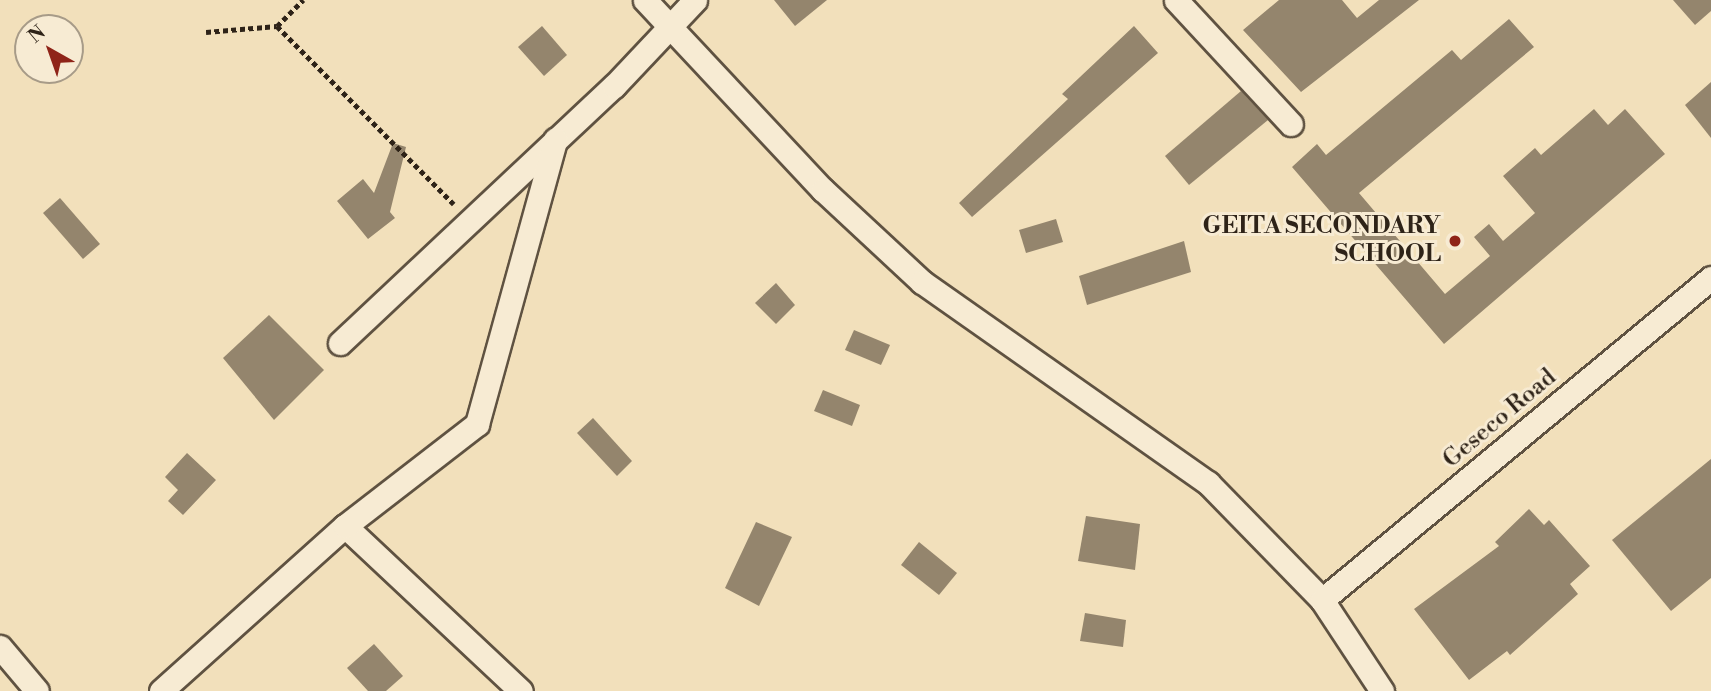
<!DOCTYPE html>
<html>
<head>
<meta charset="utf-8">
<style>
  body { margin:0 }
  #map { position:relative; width:1711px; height:691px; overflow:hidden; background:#f2e0bb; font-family:"Libre Bodoni",serif }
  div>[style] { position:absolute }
  .building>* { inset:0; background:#94856d }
  .path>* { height:4.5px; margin-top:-2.25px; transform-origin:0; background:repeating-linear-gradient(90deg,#2e2318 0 5px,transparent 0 8.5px) }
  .roads { filter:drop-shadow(2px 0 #5f5241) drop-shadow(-2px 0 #5f5241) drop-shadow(0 2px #5f5241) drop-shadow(0 -2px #5f5241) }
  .minor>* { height:23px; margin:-11.5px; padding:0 11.5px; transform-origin:11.5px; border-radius:11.5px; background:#f7ebd3 }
  .dots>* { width:19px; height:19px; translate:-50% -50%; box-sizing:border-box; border:4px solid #f7ebd3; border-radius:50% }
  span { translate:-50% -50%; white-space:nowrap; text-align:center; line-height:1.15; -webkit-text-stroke:6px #f7ebd3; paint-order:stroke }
  .poi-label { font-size:24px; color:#2e2318; font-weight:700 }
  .right { translate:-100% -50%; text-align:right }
  .street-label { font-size:24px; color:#2e2318 }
  .north { position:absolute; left:14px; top:14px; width:70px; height:70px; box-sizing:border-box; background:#f7ebd3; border:2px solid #a79b88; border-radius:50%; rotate:320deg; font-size:19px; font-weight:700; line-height:28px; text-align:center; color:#2e2318 }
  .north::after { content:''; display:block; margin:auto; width:24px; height:32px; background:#8f2418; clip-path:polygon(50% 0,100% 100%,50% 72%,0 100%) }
</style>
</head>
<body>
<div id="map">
  <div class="building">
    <i style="clip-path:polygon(774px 0,827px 0,795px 26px)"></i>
    <i style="clip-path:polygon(1279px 0,1342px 0,1357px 18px,1379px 0,1419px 0,1301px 92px,1243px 30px)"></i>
    <i style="clip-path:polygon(1673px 0,1711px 0,1711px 11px,1695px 25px)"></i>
    <i style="clip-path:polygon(1509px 19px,1534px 47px,1359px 193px,1445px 294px,1490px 256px,1474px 237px,1489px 224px,1503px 241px,1535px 213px,1503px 176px,1535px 148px,1541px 155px,1594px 109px,1608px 125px,1625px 109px,1665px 154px,1444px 344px,1292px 167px,1317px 144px,1326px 155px,1452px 50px,1461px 60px)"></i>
    <i style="clip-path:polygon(542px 26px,567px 55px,544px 76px,518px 47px)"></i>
    <i style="clip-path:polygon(1134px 26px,1158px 53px,972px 217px,959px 203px,1068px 99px,1062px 94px)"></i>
    <i style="clip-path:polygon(1711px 82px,1711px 138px,1685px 105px)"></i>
    <i style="clip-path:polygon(1241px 91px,1268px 120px,1189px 185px,1165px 156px)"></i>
    <i style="clip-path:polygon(393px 143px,406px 147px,390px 212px,395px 218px,368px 239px,337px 201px,363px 179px,374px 193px)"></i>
    <i style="clip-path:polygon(60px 198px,100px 244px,83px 259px,43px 213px)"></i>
    <i style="clip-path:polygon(1056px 219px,1063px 242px,1026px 253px,1019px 230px)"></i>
    <i style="clip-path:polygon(1184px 241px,1191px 272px,1087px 305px,1079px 276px)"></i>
    <i style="clip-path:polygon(776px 283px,795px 305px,776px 324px,755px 303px)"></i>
    <i style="clip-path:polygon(269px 315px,324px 370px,274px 420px,223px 358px)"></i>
    <i style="clip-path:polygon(854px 330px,890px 345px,881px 365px,845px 350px)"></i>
    <i style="clip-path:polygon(823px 390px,860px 405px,852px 426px,814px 411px)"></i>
    <i style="clip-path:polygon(593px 418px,632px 461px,617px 476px,577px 433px)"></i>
    <i style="clip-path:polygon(187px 453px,216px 480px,183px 515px,168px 501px,178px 490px,165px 477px)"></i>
    <i style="clip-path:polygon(1711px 459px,1711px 578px,1671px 611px,1612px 540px)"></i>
    <i style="clip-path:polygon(1529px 509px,1544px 525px,1549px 520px,1590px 566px,1570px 584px,1578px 594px,1510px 655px,1507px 651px,1469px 680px,1414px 609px,1499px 546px,1495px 542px)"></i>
    <i style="clip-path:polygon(1086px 516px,1140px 524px,1135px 570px,1078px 561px)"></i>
    <i style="clip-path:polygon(756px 522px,792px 537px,759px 606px,725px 588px)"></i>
    <i style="clip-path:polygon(919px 542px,957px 573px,939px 595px,901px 565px)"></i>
    <i style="clip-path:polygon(1085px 613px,1126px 620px,1123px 647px,1080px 641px)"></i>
    <i style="clip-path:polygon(374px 644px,403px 676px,386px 691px,368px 691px,347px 668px)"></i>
  </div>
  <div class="path">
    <i style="left:277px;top:26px;width:251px;rotate:45.2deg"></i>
    <i style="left:206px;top:32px;width:71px;rotate:-4.8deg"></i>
    <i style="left:277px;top:26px;width:37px;rotate:-45deg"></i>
  </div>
  <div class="roads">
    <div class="minor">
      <i style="left:645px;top:0;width:260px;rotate:46.9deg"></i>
      <i style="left:823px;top:190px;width:135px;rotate:42.9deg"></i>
      <i style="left:922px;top:282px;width:350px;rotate:35.1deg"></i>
      <i style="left:1208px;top:483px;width:163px;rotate:45.7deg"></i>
      <i style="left:1322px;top:600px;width:109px;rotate:56.6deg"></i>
      <i style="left:1176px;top:0;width:169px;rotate:47.2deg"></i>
      <i style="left:340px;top:343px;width:376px;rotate:-43.2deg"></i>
      <i style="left:614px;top:86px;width:118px;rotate:-46.7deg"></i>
      <i style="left:345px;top:526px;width:241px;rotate:43.2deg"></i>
      <i style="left:1322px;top:600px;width:505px;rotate:-39.62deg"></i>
      <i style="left:0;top:647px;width:57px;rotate:49.9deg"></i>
      <i style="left:161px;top:691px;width:247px;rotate:-41.9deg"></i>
      <i style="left:345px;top:526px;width:167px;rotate:-37.7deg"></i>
      <i style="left:477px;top:424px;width:295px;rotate:-74.6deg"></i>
    </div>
  </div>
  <div class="dots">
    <i style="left:1455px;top:241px;background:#8f2418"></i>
  </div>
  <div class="poi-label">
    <span class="right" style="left:1441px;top:241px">GEITA SECONDARY<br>SCHOOL</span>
  </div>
  <div class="street-label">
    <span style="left:1500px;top:419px;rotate:-40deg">Geseco Road</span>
  </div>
  <div class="north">N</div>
</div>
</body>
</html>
